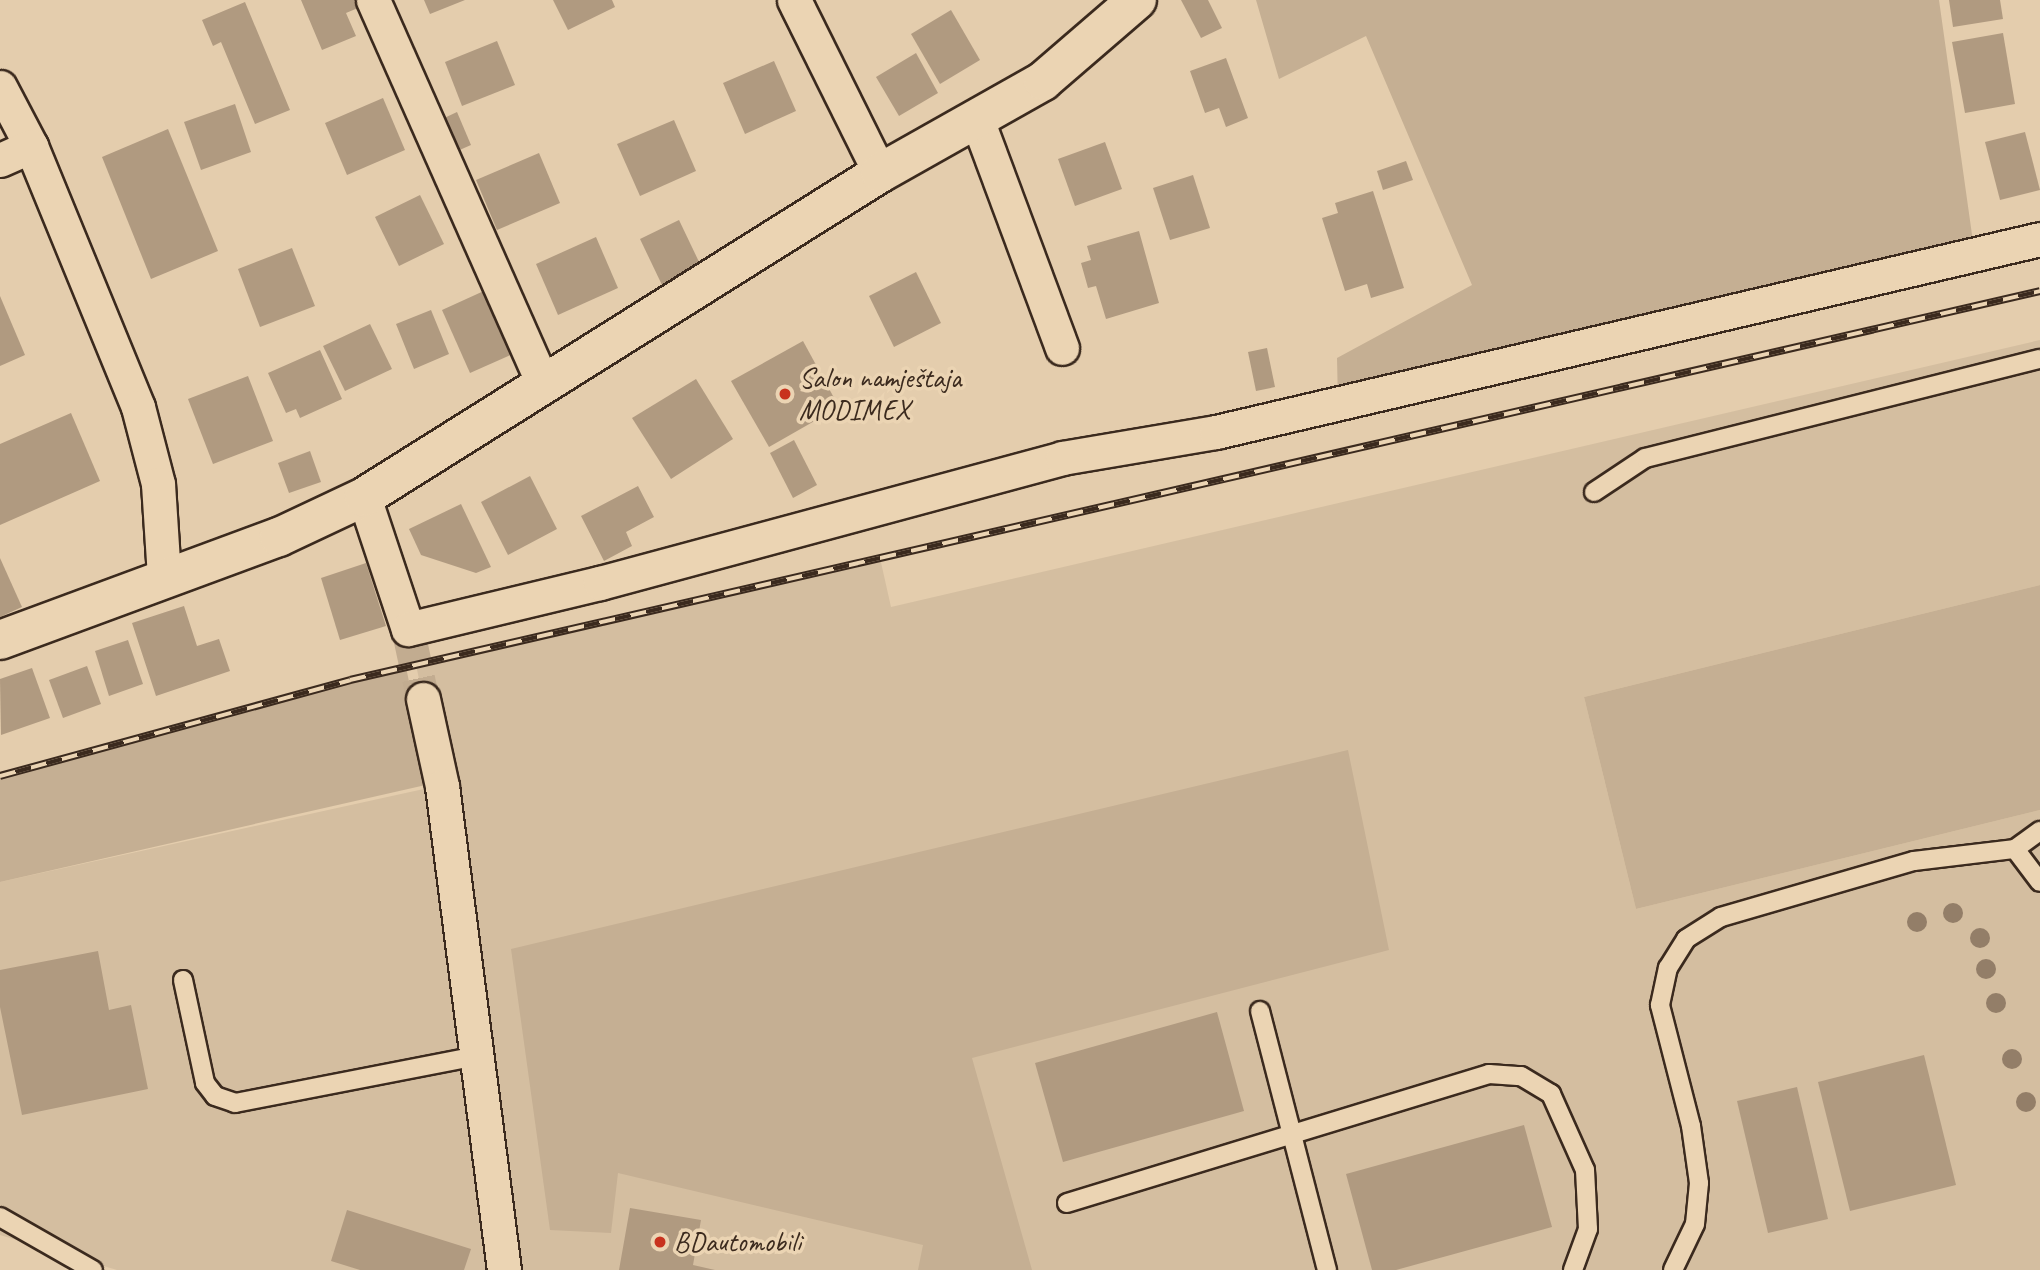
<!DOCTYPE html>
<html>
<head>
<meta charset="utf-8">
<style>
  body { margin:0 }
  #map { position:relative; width:2040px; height:1270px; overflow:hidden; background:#e4cdad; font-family:Caveat,sans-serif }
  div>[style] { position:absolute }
  .built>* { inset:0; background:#d4bea0 }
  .green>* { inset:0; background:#c5af93 }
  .building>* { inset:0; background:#b09a80 }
  .street-tunnel>* { height:33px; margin-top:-16.5px; transform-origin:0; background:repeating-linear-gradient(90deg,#c2ac90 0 33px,transparent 0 50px) }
  .roads { filter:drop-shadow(2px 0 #3b2a1e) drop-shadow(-2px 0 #3b2a1e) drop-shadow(0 2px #3b2a1e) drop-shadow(0 -2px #3b2a1e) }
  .lane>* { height:18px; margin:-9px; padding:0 9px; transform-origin:9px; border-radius:9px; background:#ebd4b3 }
  .street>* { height:33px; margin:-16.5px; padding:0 16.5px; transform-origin:16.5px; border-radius:16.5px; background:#ebd4b3 }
  .secondary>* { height:38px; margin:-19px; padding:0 19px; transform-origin:19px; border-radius:19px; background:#ebd4b3 }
  .rail>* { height:8px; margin-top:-4px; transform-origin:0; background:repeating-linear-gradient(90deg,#ebd4b3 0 16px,#3b2a1e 0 32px); box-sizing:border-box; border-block:2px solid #3b2a1e }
  .trees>* { width:20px; height:20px; margin:-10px; border-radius:50%; background:#937e68 }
  .dots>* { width:19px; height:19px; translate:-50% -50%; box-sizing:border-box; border:4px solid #ebd4b3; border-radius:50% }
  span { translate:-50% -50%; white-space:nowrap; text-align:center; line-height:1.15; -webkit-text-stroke:7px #ebd4b3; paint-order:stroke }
  .poi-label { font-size:28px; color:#3b2a1e }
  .left { translate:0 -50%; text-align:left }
</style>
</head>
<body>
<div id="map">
  <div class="built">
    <i style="clip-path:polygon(2040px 340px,2040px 585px,1584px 697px,1636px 909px,2040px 810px,2040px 1270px,117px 1270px,0 1235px,0 882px,442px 785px,416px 665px,880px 558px,891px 607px)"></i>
  </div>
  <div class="green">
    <i style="clip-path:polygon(1256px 0,1939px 0,1975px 256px,1338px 404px,1337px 358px,1472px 285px,1366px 36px,1279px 79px)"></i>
    <i style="clip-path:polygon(2040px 585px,2040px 810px,1636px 909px,1584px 697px)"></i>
    <i style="clip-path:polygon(406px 667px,430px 784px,0 882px,0 777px)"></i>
    <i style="clip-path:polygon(1348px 750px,1389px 950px,972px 1058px,1032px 1270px,918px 1270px,923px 1245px,618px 1173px,611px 1233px,550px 1230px,511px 949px)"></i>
  </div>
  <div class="building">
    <i style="clip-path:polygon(301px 0,355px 0,358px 8px,346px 13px,356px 36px,322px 50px)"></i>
    <i style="clip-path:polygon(424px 0,465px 0,430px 14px)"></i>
    <i style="clip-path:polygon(553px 0,612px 0,615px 7px,568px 30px)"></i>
    <i style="clip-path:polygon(1181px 0,1208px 0,1222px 28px,1201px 38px)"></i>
    <i style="clip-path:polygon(1949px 0,2000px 0,2003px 19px,1953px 27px)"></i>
    <i style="clip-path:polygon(245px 2px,290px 110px,255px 124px,221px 42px,213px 46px,202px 20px)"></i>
    <i style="clip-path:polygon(951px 10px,980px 60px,940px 84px,911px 34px)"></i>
    <i style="clip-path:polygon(2003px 33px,2015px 104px,1965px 113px,1952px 42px)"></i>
    <i style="clip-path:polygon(497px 41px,515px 85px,462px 106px,445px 62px)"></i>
    <i style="clip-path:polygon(916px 53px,938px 93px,899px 116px,876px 77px)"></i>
    <i style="clip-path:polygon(1226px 58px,1248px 118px,1226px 127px,1219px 108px,1205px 113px,1190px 71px)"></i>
    <i style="clip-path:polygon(774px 61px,796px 111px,745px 134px,723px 83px)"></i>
    <i style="clip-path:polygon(383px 98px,405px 150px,347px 175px,325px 123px)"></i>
    <i style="clip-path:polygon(235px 104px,251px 152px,201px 170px,184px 122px)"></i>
    <i style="clip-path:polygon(457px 112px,471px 145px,455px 152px,440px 120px)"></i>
    <i style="clip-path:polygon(674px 120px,696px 171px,640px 196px,617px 144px)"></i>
    <i style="clip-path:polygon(168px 129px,218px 251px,151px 279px,102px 157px)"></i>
    <i style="clip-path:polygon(2025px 132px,2040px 190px,2000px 200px,1985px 142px)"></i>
    <i style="clip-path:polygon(1105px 142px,1122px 189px,1075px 206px,1058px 159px)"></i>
    <i style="clip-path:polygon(539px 153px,560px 203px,497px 230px,476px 180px)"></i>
    <i style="clip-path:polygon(1406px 161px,1413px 180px,1383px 190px,1377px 171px)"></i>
    <i style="clip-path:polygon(1193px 175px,1210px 228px,1170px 240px,1153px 188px)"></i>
    <i style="clip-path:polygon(1373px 191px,1404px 288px,1371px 298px,1367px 284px,1345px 291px,1322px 218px,1338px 213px,1335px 203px)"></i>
    <i style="clip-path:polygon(420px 195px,444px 244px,399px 266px,375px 217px)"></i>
    <i style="clip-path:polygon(679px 220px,701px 266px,662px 285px,640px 239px)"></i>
    <i style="clip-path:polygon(1139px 231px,1159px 303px,1106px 319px,1096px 286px,1088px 288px,1081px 263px,1091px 260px,1087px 246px)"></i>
    <i style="clip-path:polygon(596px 237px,618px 288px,558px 315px,536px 264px)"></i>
    <i style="clip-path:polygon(292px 248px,315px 306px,260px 327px,238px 269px)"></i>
    <i style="clip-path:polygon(916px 272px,941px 323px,894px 347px,869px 296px)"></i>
    <i style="clip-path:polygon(486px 290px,515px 353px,470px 373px,442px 310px)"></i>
    <i style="clip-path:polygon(0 296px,25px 355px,0 366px)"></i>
    <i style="clip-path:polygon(431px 310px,449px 354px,414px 369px,396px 324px)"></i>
    <i style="clip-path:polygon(370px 324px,392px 369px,345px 391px,323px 346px)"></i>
    <i style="clip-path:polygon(803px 341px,839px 407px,769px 447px,731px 381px)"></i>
    <i style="clip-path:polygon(1267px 348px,1275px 387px,1256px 391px,1248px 352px)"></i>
    <i style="clip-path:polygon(320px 350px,342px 399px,300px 418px,296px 409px,286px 413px,268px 373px)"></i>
    <i style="clip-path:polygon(248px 376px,273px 441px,213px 464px,188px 399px)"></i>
    <i style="clip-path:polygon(696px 379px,733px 439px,671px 479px,632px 418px)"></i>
    <i style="clip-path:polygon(71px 413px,100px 481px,0 525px,0 444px)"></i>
    <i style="clip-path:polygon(794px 440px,817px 485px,793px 498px,770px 453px)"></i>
    <i style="clip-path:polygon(310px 451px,321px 482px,289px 493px,278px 463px)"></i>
    <i style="clip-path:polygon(530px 476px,557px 529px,508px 555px,481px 502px)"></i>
    <i style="clip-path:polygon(638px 486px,654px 517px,626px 532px,632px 546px,604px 561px,581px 516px)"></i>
    <i style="clip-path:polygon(461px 504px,491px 567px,476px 573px,421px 555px,409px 529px)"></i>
    <i style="clip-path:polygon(0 558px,22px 607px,0 617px)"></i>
    <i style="clip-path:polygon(366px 563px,386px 626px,340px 640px,321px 578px)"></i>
    <i style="clip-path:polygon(184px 606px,197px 646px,219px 639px,230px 671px,156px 696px,132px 623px)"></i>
    <i style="clip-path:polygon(128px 640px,143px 684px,109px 696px,95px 651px)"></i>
    <i style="clip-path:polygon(87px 666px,101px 704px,63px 718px,49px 680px)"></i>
    <i style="clip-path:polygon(32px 668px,50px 718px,1px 735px,0 679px)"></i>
    <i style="clip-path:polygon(98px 951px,109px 1010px,131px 1005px,148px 1089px,22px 1115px,0 1007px,0 970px)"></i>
    <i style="clip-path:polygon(1217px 1012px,1244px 1111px,1063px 1162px,1035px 1063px)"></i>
    <i style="clip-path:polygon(1924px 1055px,1956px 1185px,1850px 1211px,1818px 1082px)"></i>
    <i style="clip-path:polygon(1797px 1087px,1828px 1219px,1768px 1233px,1737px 1101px)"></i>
    <i style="clip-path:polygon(1524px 1125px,1552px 1227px,1396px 1270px,1372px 1270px,1346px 1174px)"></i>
    <i style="clip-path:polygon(630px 1208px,701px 1220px,693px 1265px,715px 1270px,619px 1270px)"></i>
    <i style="clip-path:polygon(347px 1210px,471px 1249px,464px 1270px,360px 1270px,331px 1261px)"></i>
  </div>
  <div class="street-tunnel">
    <i style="left:408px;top:629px;width:72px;rotate:77.9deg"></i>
  </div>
  <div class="roads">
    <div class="lane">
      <i style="left:1594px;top:492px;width:61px;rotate:-33.7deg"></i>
      <i style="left:1645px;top:458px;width:407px;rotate:-14.1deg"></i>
      <i style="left:2015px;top:849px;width:31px;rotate:-36deg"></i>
      <i style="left:183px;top:980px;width:105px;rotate:77.9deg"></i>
      <i style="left:205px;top:1083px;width:16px;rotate:52deg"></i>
      <i style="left:215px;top:1096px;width:21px;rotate:19deg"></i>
      <i style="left:235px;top:1103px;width:246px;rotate:-11deg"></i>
      <i style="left:1260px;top:1011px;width:268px;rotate:75.5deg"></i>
      <i style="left:1067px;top:1203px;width:441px;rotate:-17deg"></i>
      <i style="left:1489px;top:1074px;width:32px;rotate:4deg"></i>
      <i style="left:1521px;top:1076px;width:35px;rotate:31deg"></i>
      <i style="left:1551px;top:1094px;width:83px;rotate:65.9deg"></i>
      <i style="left:1585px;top:1170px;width:59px;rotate:87.1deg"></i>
      <i style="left:1588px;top:1229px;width:44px;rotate:110.1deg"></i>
      <i style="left:0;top:1217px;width:107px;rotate:29.7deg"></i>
      <i style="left:1673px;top:1270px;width:51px;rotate:-64.4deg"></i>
      <i style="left:1695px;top:1224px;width:41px;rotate:-84.4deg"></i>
      <i style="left:1699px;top:1183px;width:58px;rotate:-98deg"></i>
      <i style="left:1691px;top:1126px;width:125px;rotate:-104.4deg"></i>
      <i style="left:1660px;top:1005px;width:38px;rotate:-78deg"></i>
      <i style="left:1668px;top:968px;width:34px;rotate:-58deg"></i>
      <i style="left:1686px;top:939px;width:41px;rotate:-32.2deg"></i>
      <i style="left:1721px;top:917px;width:201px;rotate:-16.2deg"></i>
      <i style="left:1914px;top:861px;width:102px;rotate:-6.8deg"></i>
      <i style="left:2015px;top:849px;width:41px;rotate:52.9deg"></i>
    </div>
    <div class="street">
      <i style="left:373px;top:0;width:419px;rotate:66.1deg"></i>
      <i style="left:794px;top:0;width:193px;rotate:63.6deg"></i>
      <i style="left:0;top:87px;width:67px;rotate:62.3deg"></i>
      <i style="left:31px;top:146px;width:282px;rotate:67.7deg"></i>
      <i style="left:138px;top:407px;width:80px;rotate:75.4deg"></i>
      <i style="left:158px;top:484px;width:94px;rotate:86.3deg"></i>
      <i style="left:978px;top:122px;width:241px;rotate:69.6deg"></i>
      <i style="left:0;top:160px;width:34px;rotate:-24deg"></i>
      <i style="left:364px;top:497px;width:139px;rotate:71.6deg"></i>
      <i style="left:408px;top:629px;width:197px;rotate:-13.5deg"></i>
      <i style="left:600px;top:583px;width:479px;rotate:-15.1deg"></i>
      <i style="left:1062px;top:458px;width:156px;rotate:-9.6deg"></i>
      <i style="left:1216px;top:432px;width:846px;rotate:-13.18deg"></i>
      <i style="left:423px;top:699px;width:89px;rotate:77.7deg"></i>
      <i style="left:442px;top:786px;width:488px;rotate:82.7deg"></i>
    </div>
    <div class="secondary">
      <i style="left:0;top:640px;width:297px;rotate:-20.3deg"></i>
      <i style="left:279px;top:537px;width:94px;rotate:-25.2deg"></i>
      <i style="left:364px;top:497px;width:609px;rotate:-32.12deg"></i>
      <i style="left:880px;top:173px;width:187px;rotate:-29.4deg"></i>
      <i style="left:1043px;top:81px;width:124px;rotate:-40.8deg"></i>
    </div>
  </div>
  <div class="rail">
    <i style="left:0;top:776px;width:363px;rotate:-15.3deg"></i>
    <i style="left:350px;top:680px;width:1734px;rotate:-12.96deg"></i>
  </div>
  <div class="trees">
    <i style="left:1953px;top:913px"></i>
    <i style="left:1917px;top:922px"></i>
    <i style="left:1980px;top:938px"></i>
    <i style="left:1986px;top:969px"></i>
    <i style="left:1996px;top:1003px"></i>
    <i style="left:2012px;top:1059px"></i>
    <i style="left:2026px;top:1102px"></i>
  </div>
  <div class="dots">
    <i style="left:785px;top:394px;background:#c8321e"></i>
    <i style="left:660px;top:1242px;background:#c8321e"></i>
  </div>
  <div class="poi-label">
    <span class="left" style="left:799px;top:394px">Salon namještaja<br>MODIMEX</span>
    <span class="left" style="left:674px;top:1242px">BDautomobili</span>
  </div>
</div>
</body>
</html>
